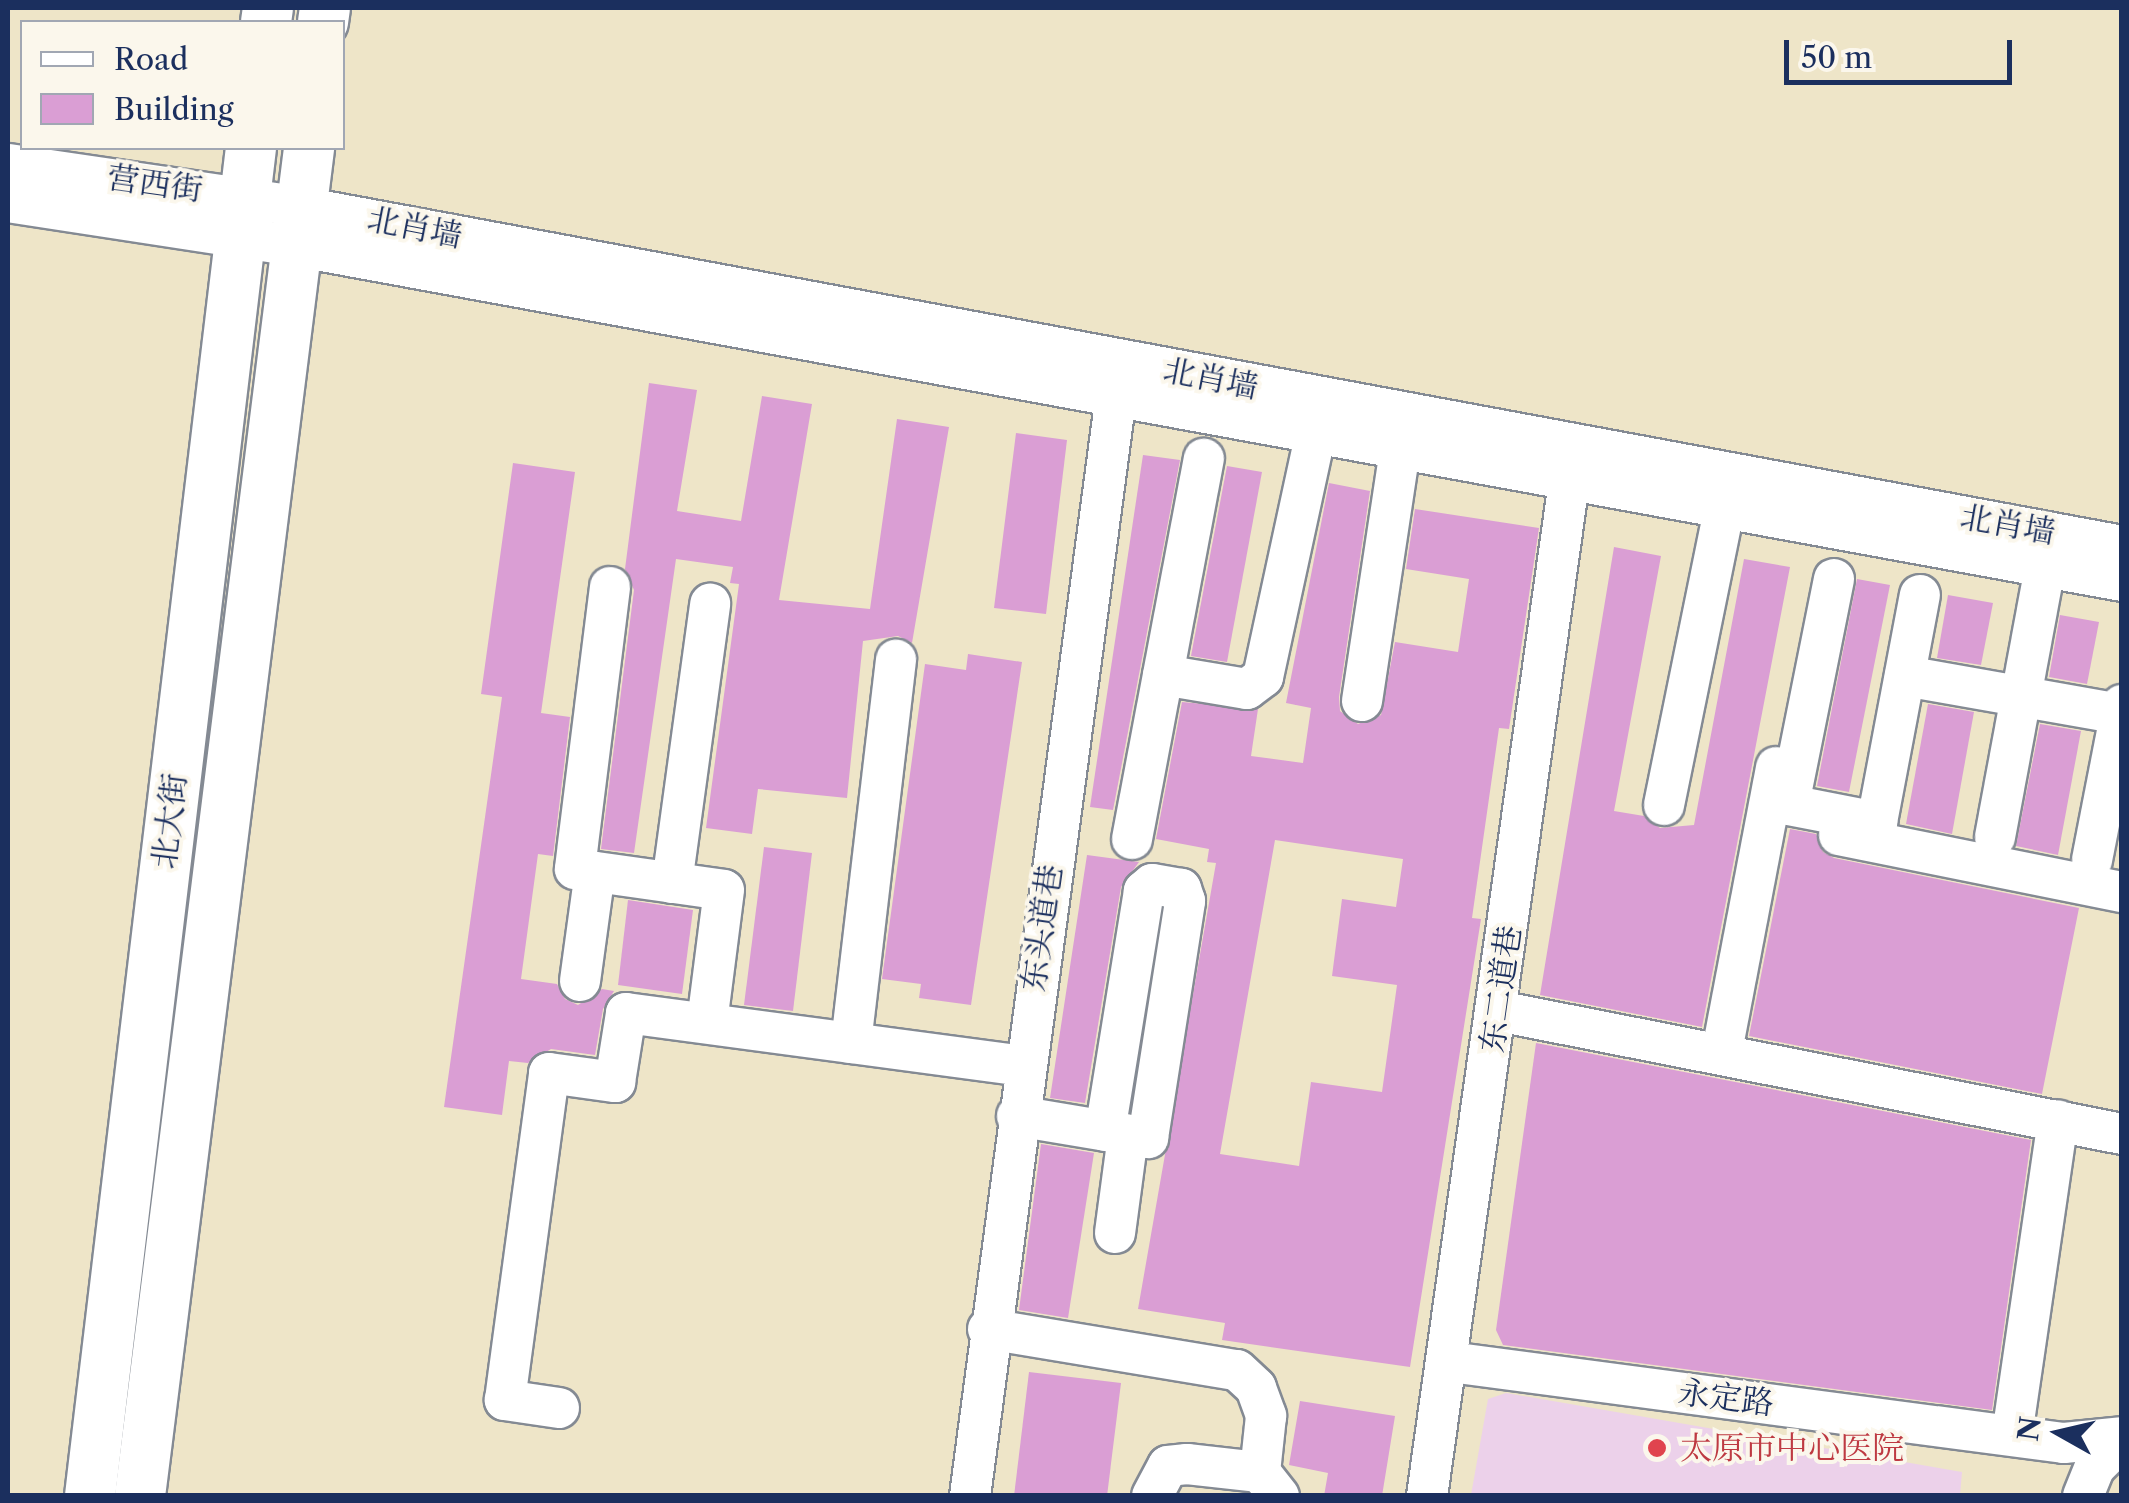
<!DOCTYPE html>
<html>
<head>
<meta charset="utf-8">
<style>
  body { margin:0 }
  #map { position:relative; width:2129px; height:1503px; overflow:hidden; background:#eee5c8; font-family:"Libre Caslon Text","Noto Serif SC",serif }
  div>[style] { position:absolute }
  .built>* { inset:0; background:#ecd1ea }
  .building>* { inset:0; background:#da9ed4 }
  .roads { filter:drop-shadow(2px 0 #848a93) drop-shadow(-2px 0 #848a93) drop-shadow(0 2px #848a93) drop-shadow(0 -2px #848a93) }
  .minor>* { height:40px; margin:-20px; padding:0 20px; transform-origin:20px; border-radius:20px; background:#fff }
  .major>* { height:50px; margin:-25px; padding:0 25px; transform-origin:25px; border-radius:25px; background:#fff }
  .dots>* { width:28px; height:28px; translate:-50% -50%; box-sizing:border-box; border:5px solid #fbf7ec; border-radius:50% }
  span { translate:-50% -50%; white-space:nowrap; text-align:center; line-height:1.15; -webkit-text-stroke:8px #fbf7ec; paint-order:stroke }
  .street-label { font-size:32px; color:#1b2f5e }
  .health-label { font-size:32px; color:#be3a42 }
  .left { translate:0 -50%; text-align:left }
  .frame { position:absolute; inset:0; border:10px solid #1b2f5e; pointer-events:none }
  .legend { position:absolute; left:20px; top:20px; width:325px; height:130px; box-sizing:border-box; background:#fbf7ec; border:2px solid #a1a7b3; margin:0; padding:12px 18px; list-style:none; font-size:30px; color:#1b2f5e }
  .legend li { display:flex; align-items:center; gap:20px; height:50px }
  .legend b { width:50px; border:2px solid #a1a7b3 }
  .north { position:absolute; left:2009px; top:1383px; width:100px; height:100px; -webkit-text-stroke:8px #fbf7ec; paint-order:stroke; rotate:278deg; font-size:28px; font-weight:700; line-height:40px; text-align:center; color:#1b2f5e }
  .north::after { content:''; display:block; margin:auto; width:35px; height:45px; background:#1b2f5e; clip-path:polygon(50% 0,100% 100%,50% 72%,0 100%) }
  .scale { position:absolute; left:1784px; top:40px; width:228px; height:45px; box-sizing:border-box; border:5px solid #1b2f5e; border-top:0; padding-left:12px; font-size:30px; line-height:35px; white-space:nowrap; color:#1b2f5e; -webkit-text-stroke:8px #fbf7ec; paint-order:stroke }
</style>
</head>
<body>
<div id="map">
  <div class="built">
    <i style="clip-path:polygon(1506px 1393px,1962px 1472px,1960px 1495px,1471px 1495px,1488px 1399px)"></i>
  </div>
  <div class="building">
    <i style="clip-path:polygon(649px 383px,697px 390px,677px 511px,741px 521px,762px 396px,812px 404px,779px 600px,870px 609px,897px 419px,949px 427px,912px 643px,898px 636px,863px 641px,847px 798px,758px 789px,752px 834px,706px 828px,739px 584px,730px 583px,733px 567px,676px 559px,634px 853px,601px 849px,634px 590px,625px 569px)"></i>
    <i style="clip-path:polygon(1016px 433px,1067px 440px,1046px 614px,994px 608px)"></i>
    <i style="clip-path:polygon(1143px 455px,1180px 460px,1113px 810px,1090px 807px)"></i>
    <i style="clip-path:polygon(513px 463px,575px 472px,541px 713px,570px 717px,553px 856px,538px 854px,521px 979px,557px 984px,565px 999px,578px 1005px,602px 989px,614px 991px,603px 1009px,595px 1055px,551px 1049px,528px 1063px,509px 1061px,502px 1115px,444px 1107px,502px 697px,481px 694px)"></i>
    <i style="clip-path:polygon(1227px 466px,1262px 472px,1227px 662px,1191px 656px)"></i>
    <i style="clip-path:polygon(evenodd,1329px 483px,1370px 491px,1339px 697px,1340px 711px,1358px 724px,1381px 715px,1395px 642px,1458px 652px,1469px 579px,1406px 569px,1415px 509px,1539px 528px,1509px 729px,1499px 728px,1472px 918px,1481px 919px,1410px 1367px,1222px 1340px,1225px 1323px,1138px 1309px,1216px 863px,1207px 862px,1209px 849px,1156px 839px,1182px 702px,1258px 709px,1251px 756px,1303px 763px,1311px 708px,1286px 703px,1329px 483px,1275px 840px,1403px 859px,1396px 907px,1342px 899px,1332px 976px,1397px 985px,1382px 1092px,1311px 1082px,1299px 1166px,1220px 1154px,1275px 840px)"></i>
    <i style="clip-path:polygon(1614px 547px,1661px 556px,1614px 811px,1644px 816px,1660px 828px,1694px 825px,1744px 559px,1790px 567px,1702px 1027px,1540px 995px)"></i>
    <i style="clip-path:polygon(1857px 579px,1890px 585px,1849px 792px,1817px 786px)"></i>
    <i style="clip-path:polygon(1948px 595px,1993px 603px,1981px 665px,1937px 658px)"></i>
    <i style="clip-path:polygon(2060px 615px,2099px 622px,2087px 684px,2049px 677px)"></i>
    <i style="clip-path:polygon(968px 654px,1022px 662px,971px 1005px,919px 998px,921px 984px,882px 979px,925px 664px,966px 670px)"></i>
    <i style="clip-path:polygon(1928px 704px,1974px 712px,1952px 834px,1906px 824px)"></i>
    <i style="clip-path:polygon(2040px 724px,2081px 731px,2058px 855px,2016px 846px)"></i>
    <i style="clip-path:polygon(1790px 829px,1816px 834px,1823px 852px,1834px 858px,2079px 908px,2042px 1094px,1749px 1036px)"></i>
    <i style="clip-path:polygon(764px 847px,812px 853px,793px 1011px,744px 1005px)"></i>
    <i style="clip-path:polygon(1087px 855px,1139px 862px,1121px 887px,1085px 1103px,1050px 1098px)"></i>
    <i style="clip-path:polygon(628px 900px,693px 910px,682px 994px,618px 985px)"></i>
    <i style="clip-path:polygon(1536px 1043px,2031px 1140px,1992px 1410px,1503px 1345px,1496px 1330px)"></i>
    <i style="clip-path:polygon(1041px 1144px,1094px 1153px,1068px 1318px,1019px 1310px)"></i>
    <i style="clip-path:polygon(1029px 1372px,1121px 1383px,1107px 1496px,1014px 1496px)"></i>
    <i style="clip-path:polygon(1300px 1401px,1395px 1416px,1382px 1496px,1324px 1496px,1328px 1473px,1289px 1465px)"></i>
  </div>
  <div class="roads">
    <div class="minor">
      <i style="left:8px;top:164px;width:297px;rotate:8.3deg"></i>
      <i style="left:302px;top:207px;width:1851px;rotate:10.55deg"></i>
      <i style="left:8px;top:202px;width:290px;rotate:8.7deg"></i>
      <i style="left:295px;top:246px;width:1857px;rotate:10.39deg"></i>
      <i style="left:1834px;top:579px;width:230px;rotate:101.3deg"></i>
      <i style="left:1789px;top:805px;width:90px;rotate:10.9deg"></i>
      <i style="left:1877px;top:822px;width:231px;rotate:-79.3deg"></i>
      <i style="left:610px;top:587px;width:284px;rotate:97.1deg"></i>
      <i style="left:575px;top:869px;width:150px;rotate:8deg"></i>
      <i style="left:724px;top:890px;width:134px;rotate:97.3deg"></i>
      <i style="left:1163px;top:675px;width:85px;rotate:9.5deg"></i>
      <i style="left:1247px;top:689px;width:20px;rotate:-37deg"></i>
      <i style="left:1263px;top:677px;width:251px;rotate:-77.8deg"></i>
      <i style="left:1905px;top:676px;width:218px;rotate:10deg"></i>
      <i style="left:1362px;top:701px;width:255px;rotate:-81.4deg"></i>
      <i style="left:1664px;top:805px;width:301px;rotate:-78.5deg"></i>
      <i style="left:1839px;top:835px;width:289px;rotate:11.4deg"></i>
      <i style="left:1995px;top:837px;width:274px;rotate:-79.5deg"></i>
      <i style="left:1132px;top:839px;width:387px;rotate:-79.3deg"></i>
      <i style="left:2092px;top:860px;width:158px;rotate:-79deg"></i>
      <i style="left:672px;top:883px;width:282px;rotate:-82.2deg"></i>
      <i style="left:580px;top:981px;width:110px;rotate:-82.2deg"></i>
      <i style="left:1498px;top:1011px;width:636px;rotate:11.15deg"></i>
      <i style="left:851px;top:1043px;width:386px;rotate:-83.3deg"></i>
      <i style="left:1722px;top:1051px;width:289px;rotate:-79.2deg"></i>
      <i style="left:1017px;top:1116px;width:133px;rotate:9.5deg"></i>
      <i style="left:1148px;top:1138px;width:240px;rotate:-81.1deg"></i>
      <i style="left:1185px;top:901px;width:13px;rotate:-108deg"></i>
      <i style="left:1181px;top:889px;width:29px;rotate:-170deg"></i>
      <i style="left:1152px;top:884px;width:11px;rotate:139deg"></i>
      <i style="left:1144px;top:891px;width:243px;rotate:99.2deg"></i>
      <i style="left:1115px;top:1233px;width:99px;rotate:-82.4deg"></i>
      <i style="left:988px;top:1329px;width:252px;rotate:9.4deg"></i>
      <i style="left:1237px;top:1370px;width:26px;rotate:43deg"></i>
      <i style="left:1256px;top:1388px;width:30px;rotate:70deg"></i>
      <i style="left:1266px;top:1416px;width:56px;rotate:96.1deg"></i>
      <i style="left:1450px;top:1362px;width:619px;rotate:7.52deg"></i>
      <i style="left:2064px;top:1443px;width:58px;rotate:-5.9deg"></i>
      <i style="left:559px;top:1408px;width:55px;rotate:-171.6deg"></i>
      <i style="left:505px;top:1400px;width:330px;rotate:-82.3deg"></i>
      <i style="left:549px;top:1073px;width:67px;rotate:7.8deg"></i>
      <i style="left:615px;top:1082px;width:70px;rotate:-80.9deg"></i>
      <i style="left:626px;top:1013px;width:402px;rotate:7.6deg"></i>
      <i style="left:2012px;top:1435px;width:318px;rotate:-81.7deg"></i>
      <i style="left:970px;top:1496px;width:1140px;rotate:-82.44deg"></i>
      <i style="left:1152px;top:1496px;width:34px;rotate:-62deg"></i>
      <i style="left:1168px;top:1466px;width:19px;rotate:-6deg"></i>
      <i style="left:1187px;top:1464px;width:73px;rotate:6.3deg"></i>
      <i style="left:1260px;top:1472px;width:31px;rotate:52deg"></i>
      <i style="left:1427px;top:1496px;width:1024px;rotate:-82.03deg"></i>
      <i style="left:2083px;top:1496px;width:31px;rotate:-68deg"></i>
      <i style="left:2095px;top:1467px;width:38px;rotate:-45deg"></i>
    </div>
    <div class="major">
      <i style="left:266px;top:22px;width:14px;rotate:-82deg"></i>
      <i style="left:323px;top:22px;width:14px;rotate:-82deg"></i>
      <i style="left:90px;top:1496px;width:1358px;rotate:-83.19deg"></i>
      <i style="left:140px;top:1496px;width:1359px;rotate:-82.85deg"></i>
    </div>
  </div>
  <div class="dots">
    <i style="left:1657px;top:1448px;background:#e0444e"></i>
  </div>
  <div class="street-label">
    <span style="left:155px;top:184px;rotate:8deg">营西街</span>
    <span style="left:415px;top:228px;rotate:11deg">北肖墙</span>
    <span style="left:1211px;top:379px;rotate:11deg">北肖墙</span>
    <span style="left:2008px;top:525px;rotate:10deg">北肖墙</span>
    <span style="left:170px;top:821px;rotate:-83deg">北大街</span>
    <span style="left:1042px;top:928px;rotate:-82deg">东头道巷</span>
    <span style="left:1501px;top:989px;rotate:-82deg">东二道巷</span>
    <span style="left:1726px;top:1398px;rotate:7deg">永定路</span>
  </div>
  <div class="health-label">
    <span class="left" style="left:1680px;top:1448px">太原市中心医院</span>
  </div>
  <div class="frame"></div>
  <ul class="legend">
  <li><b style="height:12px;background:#fff"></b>Road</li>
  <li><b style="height:28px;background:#da9ed4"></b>Building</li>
  </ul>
  <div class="north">N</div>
  <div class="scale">50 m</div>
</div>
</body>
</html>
